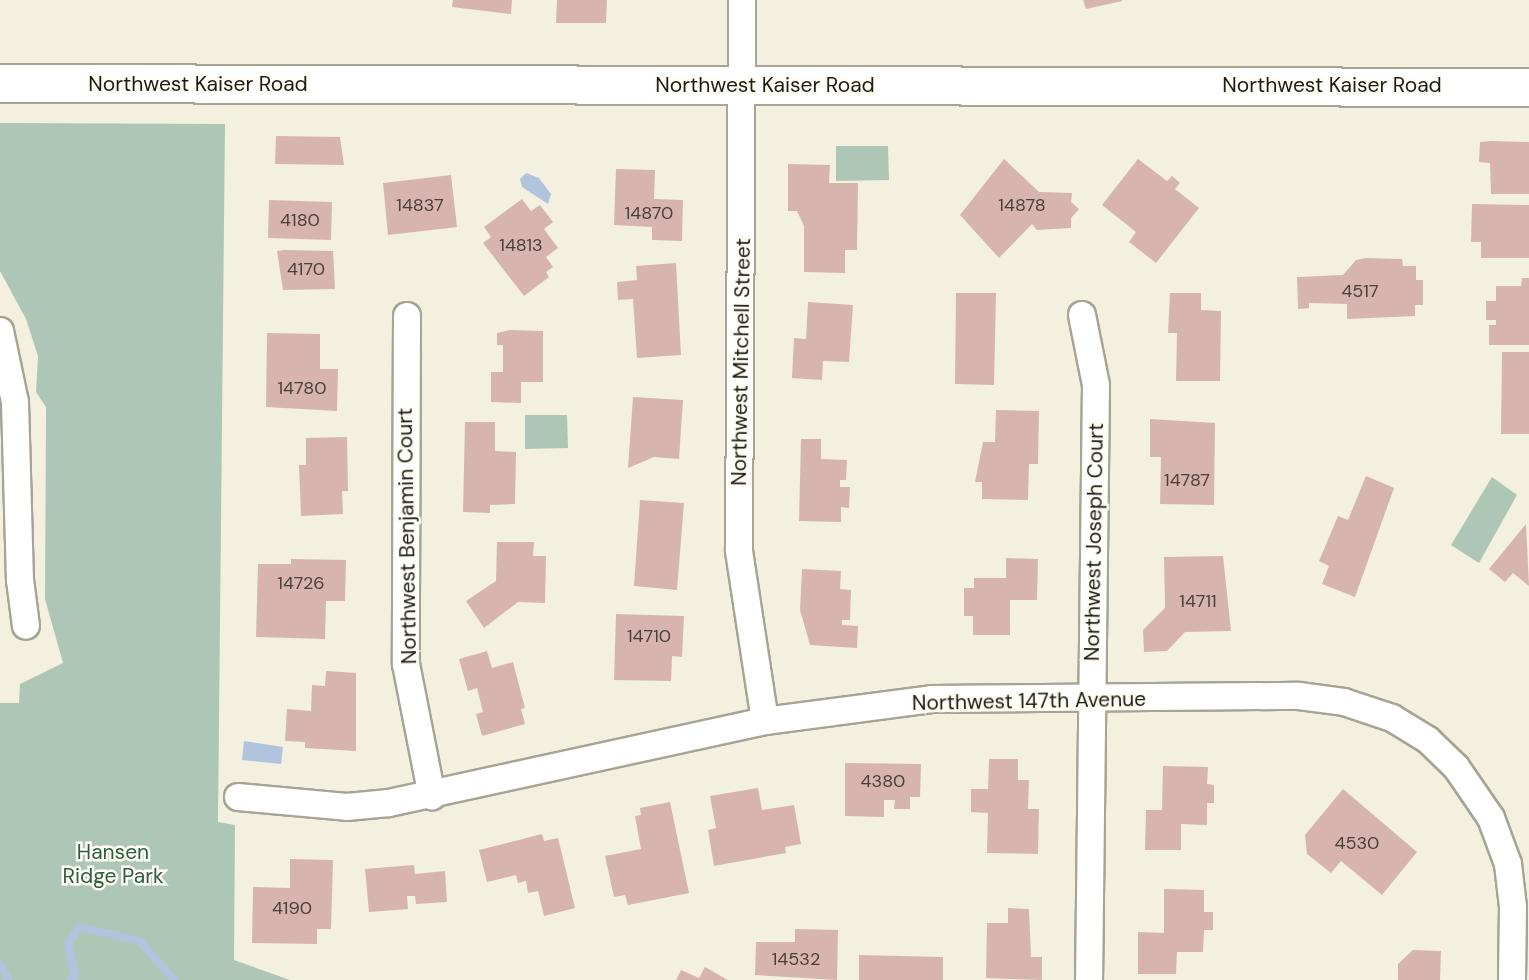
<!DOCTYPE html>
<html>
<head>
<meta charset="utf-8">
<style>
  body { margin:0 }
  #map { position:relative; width:1529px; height:980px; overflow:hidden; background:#f3f0df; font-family:"DM Sans",sans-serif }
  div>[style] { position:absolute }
  .green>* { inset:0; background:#aec6b6 }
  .water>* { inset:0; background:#b0c5dd }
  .stream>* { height:8px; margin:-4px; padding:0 4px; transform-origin:4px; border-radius:4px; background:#b0c5dd }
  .building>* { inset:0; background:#d7b5ae }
  .roads { filter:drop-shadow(2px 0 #a7a494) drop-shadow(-2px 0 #a7a494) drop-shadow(0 2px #a7a494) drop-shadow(0 -2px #a7a494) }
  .minor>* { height:26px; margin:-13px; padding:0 13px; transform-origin:13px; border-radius:13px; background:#fff }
  .secondary>* { height:37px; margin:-18.5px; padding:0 18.5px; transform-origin:18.5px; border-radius:18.5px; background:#fff }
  span { translate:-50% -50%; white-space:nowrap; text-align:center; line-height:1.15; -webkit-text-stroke:5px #fffdf3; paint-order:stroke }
  .number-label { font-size:18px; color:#4a413a }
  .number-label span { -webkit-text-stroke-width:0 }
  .street-label { font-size:21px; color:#1b1a14 }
  .park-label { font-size:21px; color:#2d5d41 }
</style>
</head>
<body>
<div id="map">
  <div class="green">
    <i style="clip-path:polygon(0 123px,225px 124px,218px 822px,235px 825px,234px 960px,290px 980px,0 980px,0 703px,19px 703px,20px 684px,63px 663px,45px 599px,46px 417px,46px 407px,36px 392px,38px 356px,26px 319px,0 271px)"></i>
    <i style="clip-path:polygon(836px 146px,888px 146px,889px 180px,836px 181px)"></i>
    <i style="clip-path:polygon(525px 415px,567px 415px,568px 448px,525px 449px)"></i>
    <i style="clip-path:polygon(1492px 477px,1517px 495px,1479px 563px,1451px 545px)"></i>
  </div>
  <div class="water">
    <i style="clip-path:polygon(526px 173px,539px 178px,551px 194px,548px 204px,522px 187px,520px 179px)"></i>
    <i style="clip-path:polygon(244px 741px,283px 747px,281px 764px,242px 760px)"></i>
  </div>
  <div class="stream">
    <i style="left:0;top:964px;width:18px;rotate:63deg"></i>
    <i style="left:71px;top:980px;width:6px;rotate:-51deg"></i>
    <i style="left:75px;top:975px;width:32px;rotate:-103deg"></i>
    <i style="left:68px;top:944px;width:21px;rotate:-55deg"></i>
    <i style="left:80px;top:927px;width:62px;rotate:13.1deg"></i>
    <i style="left:140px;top:941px;width:52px;rotate:48.9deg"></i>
  </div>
  <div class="building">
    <i style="clip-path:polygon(453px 0,512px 0,511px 14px,452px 7px)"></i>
    <i style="clip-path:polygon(557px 0,607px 0,606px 23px,556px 23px)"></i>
    <i style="clip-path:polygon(1083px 0,1122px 0,1122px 1px,1086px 9px)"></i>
    <i style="clip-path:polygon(276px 136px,340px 137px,344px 165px,275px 164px)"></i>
    <i style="clip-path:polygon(1492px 141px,1529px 142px,1529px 194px,1491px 194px,1490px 163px,1479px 162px,1480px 142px)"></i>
    <i style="clip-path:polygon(1004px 159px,1039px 192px,1072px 193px,1071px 202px,1079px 209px,1071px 218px,1071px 228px,1037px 230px,1032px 224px,999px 258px,960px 215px)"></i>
    <i style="clip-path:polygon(1138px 159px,1167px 181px,1172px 176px,1180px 183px,1175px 189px,1199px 208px,1156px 263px,1129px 242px,1136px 232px,1102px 205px)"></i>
    <i style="clip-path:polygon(788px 164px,830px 165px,829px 183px,858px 183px,857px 250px,845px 250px,845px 273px,804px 272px,804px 226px,797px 211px,788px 211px)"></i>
    <i style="clip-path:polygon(616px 169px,655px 170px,654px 199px,683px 200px,682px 241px,652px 240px,652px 227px,614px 225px)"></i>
    <i style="clip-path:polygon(451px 175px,457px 227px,388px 235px,383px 183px)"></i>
    <i style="clip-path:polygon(522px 199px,531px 211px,540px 205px,553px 222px,544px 229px,558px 248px,546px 257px,553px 267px,546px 272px,549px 277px,524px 296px,483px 243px,491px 237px,484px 227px)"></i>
    <i style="clip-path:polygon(269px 200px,332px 202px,331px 240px,268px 238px)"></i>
    <i style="clip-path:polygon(1472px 204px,1529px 205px,1529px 258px,1481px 258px,1481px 242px,1471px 242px)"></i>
    <i style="clip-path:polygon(284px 250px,333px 251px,335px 289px,283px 290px,277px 251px)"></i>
    <i style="clip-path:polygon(1366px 258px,1402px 259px,1403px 266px,1416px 266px,1416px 280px,1423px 280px,1423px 305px,1415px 305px,1415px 316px,1347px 319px,1347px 304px,1309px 303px,1309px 308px,1298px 309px,1297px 277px,1343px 275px,1356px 260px)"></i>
    <i style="clip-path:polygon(676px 263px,681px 355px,637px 358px,633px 299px,618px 300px,617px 282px,637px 280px,636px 266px)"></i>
    <i style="clip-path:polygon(1522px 278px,1529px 278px,1529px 345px,1489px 345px,1489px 325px,1496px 325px,1496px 320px,1486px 320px,1486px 301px,1496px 301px,1496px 286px,1521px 286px)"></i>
    <i style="clip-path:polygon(956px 293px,996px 293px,994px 385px,955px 384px)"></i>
    <i style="clip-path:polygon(1170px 293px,1201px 293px,1201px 310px,1221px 311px,1220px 381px,1176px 381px,1177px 333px,1168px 333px)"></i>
    <i style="clip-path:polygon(808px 302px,853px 305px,849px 362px,823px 361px,822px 380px,792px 378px,794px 338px,806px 339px)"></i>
    <i style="clip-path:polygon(510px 330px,543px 331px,543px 382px,521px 382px,521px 403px,491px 402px,491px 372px,503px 372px,503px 345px,497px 345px,497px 333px)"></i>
    <i style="clip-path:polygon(267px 333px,320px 334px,320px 369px,338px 369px,337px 411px,266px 407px)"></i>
    <i style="clip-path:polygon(1502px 352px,1529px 352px,1529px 434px,1501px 434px)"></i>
    <i style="clip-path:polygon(633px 397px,683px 400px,679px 459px,654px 457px,628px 468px)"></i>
    <i style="clip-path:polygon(996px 410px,1039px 411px,1038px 464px,1029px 464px,1028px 500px,982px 499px,982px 482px,975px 482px,983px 442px,995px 442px)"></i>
    <i style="clip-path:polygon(1150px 419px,1215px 423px,1214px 505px,1160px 504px,1161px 457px,1150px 457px)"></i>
    <i style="clip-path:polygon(465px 422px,495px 422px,495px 451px,516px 452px,515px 504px,490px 505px,490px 513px,463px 512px)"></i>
    <i style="clip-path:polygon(347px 437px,348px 491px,342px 491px,343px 514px,301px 516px,299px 465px,306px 465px,306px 438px)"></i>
    <i style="clip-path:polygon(801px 439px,821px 439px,821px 459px,847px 460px,846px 480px,840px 480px,840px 487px,850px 487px,849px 508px,841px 507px,841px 522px,799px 521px)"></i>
    <i style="clip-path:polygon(1366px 476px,1394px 488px,1355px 597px,1322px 584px,1329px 566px,1319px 561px,1338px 516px,1348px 520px)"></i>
    <i style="clip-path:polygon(640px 500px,684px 503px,677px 590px,634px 586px)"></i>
    <i style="clip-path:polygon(1526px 524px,1529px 586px,1513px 573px,1505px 582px,1489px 569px)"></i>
    <i style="clip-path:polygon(497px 542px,534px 542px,533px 556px,546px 556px,545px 603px,518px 602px,484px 628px,466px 601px,496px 581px)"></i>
    <i style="clip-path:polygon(1223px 556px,1231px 631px,1185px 632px,1167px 651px,1144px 652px,1143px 630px,1165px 608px,1164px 557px)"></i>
    <i style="clip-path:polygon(1006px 558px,1038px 559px,1037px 600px,1010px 600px,1010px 635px,973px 635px,973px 616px,964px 616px,964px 588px,974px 588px,974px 578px,1006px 578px)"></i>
    <i style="clip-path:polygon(291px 559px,346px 560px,345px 601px,326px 601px,325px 639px,256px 637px,258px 564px,291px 564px)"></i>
    <i style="clip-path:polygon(802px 569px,841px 571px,840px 589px,851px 590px,850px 620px,842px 620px,842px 625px,858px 626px,857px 648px,810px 645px,800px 610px)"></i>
    <i style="clip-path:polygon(616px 614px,684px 616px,682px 657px,672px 656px,671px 681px,614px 680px)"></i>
    <i style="clip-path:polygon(487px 651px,492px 668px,513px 662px,525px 708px,521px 709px,525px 724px,482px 736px,476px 714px,483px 712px,477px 688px,468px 691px,459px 659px)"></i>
    <i style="clip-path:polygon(326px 671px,356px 673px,356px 751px,305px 748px,305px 742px,285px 741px,287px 709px,311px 711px,312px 685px,325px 686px)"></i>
    <i style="clip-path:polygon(989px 759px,1018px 759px,1018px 780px,1029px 780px,1028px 809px,1039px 809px,1038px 854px,987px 853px,988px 813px,971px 812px,971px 789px,988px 789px)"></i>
    <i style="clip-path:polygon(845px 763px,921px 764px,920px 797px,910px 797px,910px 809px,894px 809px,895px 800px,884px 800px,884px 817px,845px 816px)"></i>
    <i style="clip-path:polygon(1163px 766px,1208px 767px,1207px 784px,1214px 785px,1214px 803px,1207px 803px,1207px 825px,1181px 824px,1181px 850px,1145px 850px,1146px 810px,1162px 810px)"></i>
    <i style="clip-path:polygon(758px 788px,762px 810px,794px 805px,801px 844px,785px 847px,786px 853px,714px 866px,708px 830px,716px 828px,710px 796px)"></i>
    <i style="clip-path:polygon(1343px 789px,1417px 852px,1382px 895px,1341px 861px,1331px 873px,1307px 854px,1305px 835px)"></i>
    <i style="clip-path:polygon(670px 802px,689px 893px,628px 905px,625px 895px,614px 897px,605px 856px,641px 849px,635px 816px,641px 815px,640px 808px)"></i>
    <i style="clip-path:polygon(542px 834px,544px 841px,558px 838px,575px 908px,544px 916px,538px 891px,528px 893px,526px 881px,518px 883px,516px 875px,487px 882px,479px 850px)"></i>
    <i style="clip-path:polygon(290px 859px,333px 860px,331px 929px,317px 929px,317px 944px,252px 943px,253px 887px,290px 888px)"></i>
    <i style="clip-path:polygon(414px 865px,415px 874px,445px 871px,447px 902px,416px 904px,415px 896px,407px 896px,408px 909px,369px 912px,365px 869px)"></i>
    <i style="clip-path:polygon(1164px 889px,1204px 890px,1204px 912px,1213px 912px,1213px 930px,1204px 930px,1203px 952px,1177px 952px,1176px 974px,1138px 974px,1138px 932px,1164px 933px)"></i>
    <i style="clip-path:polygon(1008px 908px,1029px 909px,1031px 957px,1042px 957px,1042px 980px,986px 978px,987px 923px,1008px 923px)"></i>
    <i style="clip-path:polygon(795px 929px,838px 930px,837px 980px,755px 975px,756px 942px,795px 942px)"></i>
    <i style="clip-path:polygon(1413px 950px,1441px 951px,1440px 980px,1398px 980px,1398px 964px)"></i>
    <i style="clip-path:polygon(859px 955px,943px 957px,943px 980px,859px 980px)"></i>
    <i style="clip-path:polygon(705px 967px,728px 980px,676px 980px,681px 970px,699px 978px)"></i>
  </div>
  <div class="roads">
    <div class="minor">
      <i style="left:742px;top:0;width:551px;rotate:90.31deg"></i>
      <i style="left:739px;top:551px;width:172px;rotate:81.3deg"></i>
      <i style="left:1082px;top:315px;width:71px;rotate:78.7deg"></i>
      <i style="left:1096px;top:385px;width:595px;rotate:90.67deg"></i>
      <i style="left:407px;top:316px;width:348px;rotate:90.2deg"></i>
      <i style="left:406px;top:664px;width:135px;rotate:78.9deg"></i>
      <i style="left:0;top:331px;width:73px;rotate:78.1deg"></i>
      <i style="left:15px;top:402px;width:178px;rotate:88.4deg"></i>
      <i style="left:20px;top:580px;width:46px;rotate:82.6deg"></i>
      <i style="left:238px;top:797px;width:109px;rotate:5.2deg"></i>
      <i style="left:347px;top:807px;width:42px;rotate:-5.4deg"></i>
      <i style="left:389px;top:803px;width:385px;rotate:-12.3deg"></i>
      <i style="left:765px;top:721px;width:168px;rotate:-7.5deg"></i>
      <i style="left:932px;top:699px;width:367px;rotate:-0.5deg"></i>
      <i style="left:1299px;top:696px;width:45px;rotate:7.6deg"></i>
      <i style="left:1344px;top:702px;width:51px;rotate:18.4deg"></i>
      <i style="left:1392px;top:718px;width:42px;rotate:31.4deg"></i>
      <i style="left:1428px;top:740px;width:39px;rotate:44deg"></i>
      <i style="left:1456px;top:767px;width:62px;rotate:55.5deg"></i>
      <i style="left:1491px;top:818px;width:49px;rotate:69.7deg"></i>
      <i style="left:1508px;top:864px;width:43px;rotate:83.4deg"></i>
      <i style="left:1513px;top:907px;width:73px;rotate:90.8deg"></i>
    </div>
    <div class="secondary">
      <i style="left:0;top:83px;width:1529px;rotate:0.15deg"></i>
    </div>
  </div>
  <div class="number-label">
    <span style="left:420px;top:205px">14837</span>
    <span style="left:1022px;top:205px">14878</span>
    <span style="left:649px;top:213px">14870</span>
    <span style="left:300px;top:220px">4180</span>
    <span style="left:521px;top:245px">14813</span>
    <span style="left:306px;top:269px">4170</span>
    <span style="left:1360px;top:291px">4517</span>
    <span style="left:302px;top:388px">14780</span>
    <span style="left:1187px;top:480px">14787</span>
    <span style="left:301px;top:583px">14726</span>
    <span style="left:1198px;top:601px">14711</span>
    <span style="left:649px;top:636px">14710</span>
    <span style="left:883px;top:781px">4380</span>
    <span style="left:1357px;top:843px">4530</span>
    <span style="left:292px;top:908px">4190</span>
    <span style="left:796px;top:959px">14532</span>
  </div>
  <div class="street-label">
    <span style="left:198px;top:84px">Northwest Kaiser Road</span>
    <span style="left:765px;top:85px">Northwest Kaiser Road</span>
    <span style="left:1332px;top:85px">Northwest Kaiser Road</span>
    <span style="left:741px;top:362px;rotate:-89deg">Northwest Mitchell Street</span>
    <span style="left:407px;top:536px;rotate:-91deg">Northwest Benjamin Court</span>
    <span style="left:1094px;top:542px;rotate:-89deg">Northwest Joseph Court</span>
    <span style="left:1029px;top:701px;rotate:-1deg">Northwest 147th Avenue</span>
  </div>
  <div class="park-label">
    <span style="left:113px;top:864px">Hansen<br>Ridge Park</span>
  </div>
</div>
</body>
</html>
